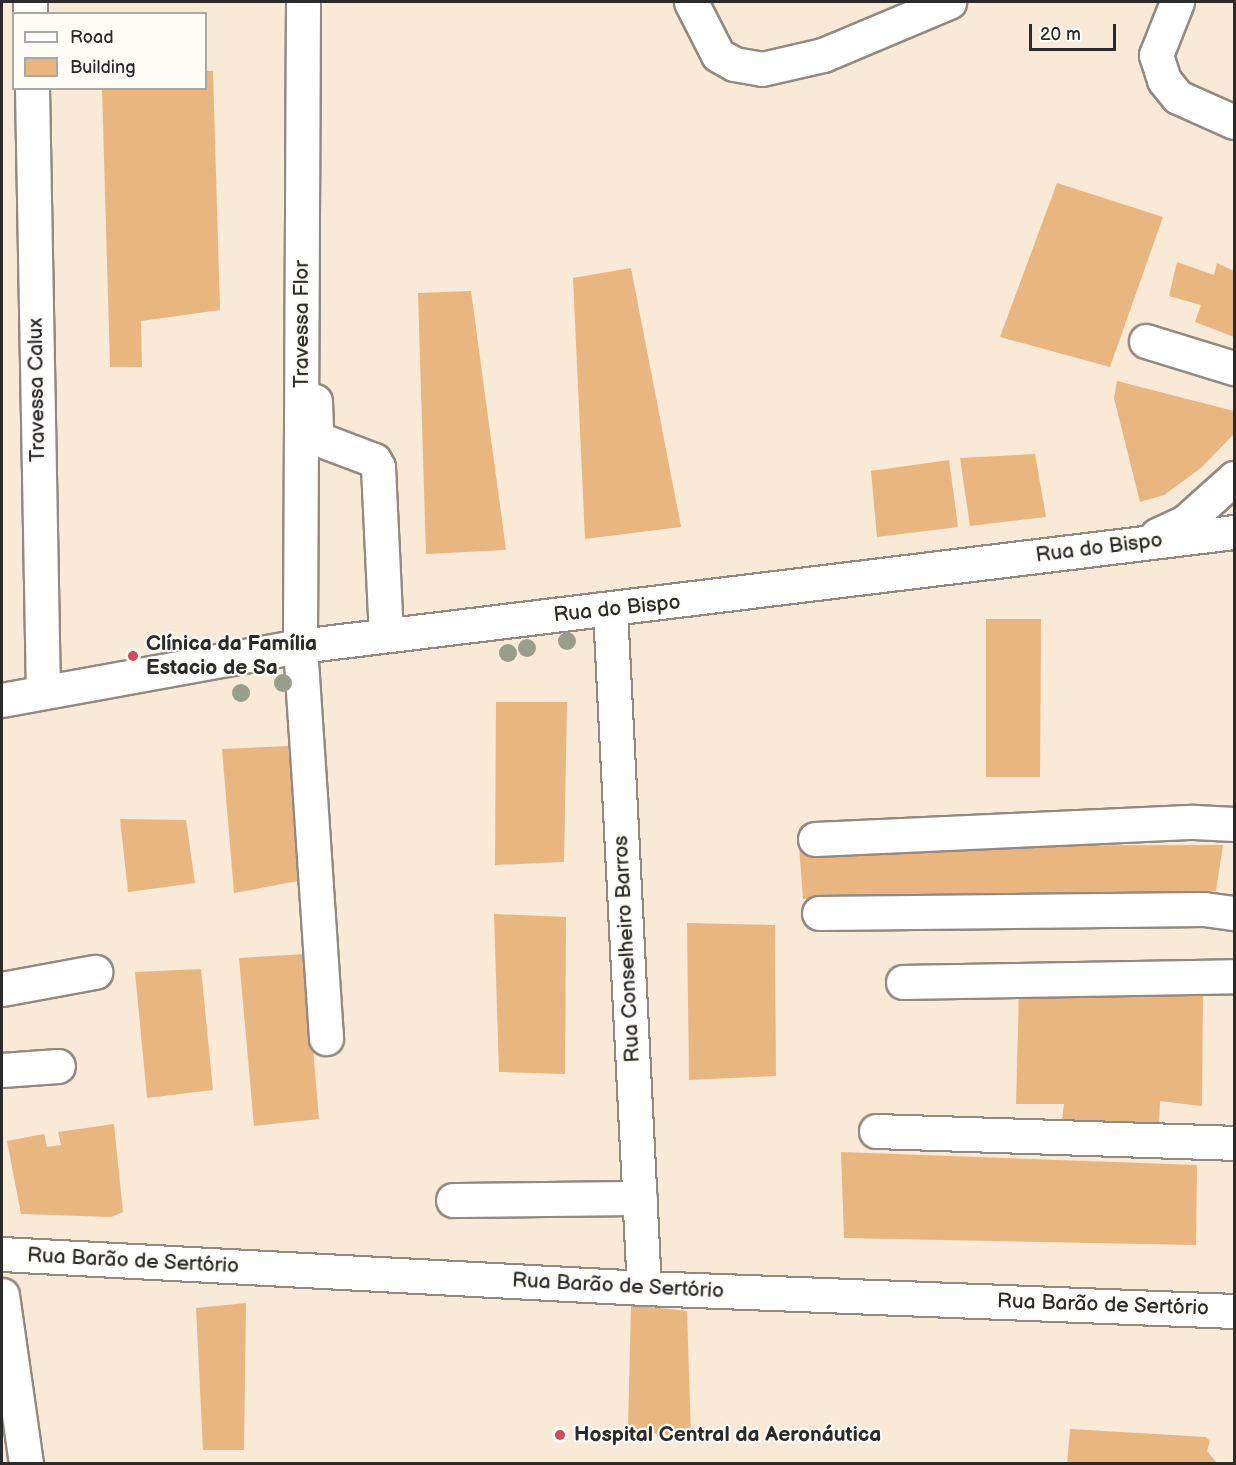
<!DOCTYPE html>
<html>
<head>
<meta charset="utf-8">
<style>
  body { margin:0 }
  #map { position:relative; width:1236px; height:1465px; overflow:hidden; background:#f8ead6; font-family:"Balsamiq Sans",sans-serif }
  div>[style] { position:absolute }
  .building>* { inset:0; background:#e9b680 }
  .roads { filter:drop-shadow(2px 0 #928a80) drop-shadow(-2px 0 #928a80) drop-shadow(0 2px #928a80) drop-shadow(0 -2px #928a80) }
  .minor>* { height:33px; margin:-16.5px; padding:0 16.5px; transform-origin:16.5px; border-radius:16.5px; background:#fff }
  .trees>* { width:18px; height:18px; margin:-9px; border-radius:50%; background:#979e8a }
  .dots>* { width:16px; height:16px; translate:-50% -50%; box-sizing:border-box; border:3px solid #fdfcf7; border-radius:50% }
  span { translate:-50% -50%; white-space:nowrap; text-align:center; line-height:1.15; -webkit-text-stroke:4.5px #fdfcf7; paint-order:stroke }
  .street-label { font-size:21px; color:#2b2b2b }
  .poi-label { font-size:21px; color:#2b2b2b; font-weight:700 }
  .left { translate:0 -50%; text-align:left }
  .frame { position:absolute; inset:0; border:3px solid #2b2b2b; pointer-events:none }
  .legend { position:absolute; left:12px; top:12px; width:195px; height:78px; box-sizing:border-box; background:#fdfcf7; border:2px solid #a9a8a5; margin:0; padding:8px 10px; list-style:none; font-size:18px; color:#2b2b2b }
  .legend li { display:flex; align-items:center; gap:12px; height:30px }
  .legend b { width:30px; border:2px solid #a9a8a5 }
  .scale { position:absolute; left:1029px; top:24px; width:87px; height:27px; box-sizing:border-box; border:3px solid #2b2b2b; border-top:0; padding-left:8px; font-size:18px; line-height:21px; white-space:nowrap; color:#2b2b2b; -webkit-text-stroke:4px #fdfcf7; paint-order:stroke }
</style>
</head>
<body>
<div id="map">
  <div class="building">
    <i style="clip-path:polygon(206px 71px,213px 71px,220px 310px,141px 321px,142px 367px,110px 367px,102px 88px,206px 88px)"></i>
    <i style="clip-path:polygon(1057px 183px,1163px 217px,1110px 367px,1000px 337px)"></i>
    <i style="clip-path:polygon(1177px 262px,1214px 275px,1217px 263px,1234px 271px,1234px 337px,1195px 322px,1201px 305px,1169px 296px)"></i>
    <i style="clip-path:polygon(631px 268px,681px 527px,585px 539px,573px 278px)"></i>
    <i style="clip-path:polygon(471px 291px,506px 550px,426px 554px,418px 293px)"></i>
    <i style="clip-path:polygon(1117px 381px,1234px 411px,1234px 434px,1201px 468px,1164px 495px,1140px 502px,1114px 398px)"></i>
    <i style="clip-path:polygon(1035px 454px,1046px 517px,970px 526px,960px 458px)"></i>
    <i style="clip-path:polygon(949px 460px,958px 527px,877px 537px,871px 471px)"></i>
    <i style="clip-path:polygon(986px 619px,1041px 619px,1040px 777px,986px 777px)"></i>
    <i style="clip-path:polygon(496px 702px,567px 702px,564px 862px,495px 865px)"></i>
    <i style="clip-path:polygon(288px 746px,298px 881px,234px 893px,222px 749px)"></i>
    <i style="clip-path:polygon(120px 819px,186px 820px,195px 883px,128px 892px)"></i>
    <i style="clip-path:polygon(1223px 845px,1216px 891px,803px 899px,799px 846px)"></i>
    <i style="clip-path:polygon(494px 914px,566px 917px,565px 1074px,499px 1072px)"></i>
    <i style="clip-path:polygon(687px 923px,775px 925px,776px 1076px,689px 1080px)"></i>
    <i style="clip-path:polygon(305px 954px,319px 1119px,254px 1126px,239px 958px)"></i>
    <i style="clip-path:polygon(201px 969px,213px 1090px,147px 1098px,135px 972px)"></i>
    <i style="clip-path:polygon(1019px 989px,1203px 993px,1202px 1106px,1160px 1101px,1159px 1128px,1061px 1129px,1064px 1104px,1016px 1104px)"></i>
    <i style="clip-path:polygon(114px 1124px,123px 1212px,111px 1217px,21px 1214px,7px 1141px,44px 1134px,47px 1147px,61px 1145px,58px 1132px)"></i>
    <i style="clip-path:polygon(841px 1152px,1197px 1165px,1196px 1245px,844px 1238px)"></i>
    <i style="clip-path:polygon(246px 1303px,244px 1450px,203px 1450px,196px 1308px)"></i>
    <i style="clip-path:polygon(631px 1305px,687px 1311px,691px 1439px,628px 1429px)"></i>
    <i style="clip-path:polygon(1070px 1429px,1206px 1437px,1210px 1441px,1207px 1451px,1218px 1464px,1067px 1464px)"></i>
  </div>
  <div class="roads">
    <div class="minor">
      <i style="left:30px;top:2px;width:12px;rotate:90deg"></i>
      <i style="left:303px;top:2px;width:644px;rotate:90.27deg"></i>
      <i style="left:300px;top:646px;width:393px;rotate:86.2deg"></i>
      <i style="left:691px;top:2px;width:59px;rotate:63deg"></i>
      <i style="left:718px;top:55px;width:18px;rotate:29deg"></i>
      <i style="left:734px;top:64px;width:28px;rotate:10deg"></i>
      <i style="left:762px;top:69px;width:63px;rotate:-12.9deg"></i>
      <i style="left:823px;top:55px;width:137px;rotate:-22.8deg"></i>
      <i style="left:1177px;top:2px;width:57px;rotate:111.6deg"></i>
      <i style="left:1156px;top:55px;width:26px;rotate:72deg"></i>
      <i style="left:1164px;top:80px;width:22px;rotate:51deg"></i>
      <i style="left:1178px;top:97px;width:61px;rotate:24.1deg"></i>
      <i style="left:32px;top:88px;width:604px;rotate:88.96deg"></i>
      <i style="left:1146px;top:341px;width:92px;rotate:17.1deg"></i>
      <i style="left:315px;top:401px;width:30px;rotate:88deg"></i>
      <i style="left:316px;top:431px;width:10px;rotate:61deg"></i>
      <i style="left:321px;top:440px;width:57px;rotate:20.7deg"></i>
      <i style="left:374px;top:460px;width:8px;rotate:60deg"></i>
      <i style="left:378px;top:467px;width:168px;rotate:87.3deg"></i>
      <i style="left:1157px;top:535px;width:31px;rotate:-25deg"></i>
      <i style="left:1185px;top:522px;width:66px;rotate:-41.9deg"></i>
      <i style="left:610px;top:610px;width:679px;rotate:87.13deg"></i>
      <i style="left:2px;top:700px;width:303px;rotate:-10.3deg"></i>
      <i style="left:300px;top:646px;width:941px;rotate:-6.96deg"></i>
      <i style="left:815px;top:839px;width:379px;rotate:-2.6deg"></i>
      <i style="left:1194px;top:822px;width:40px;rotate:2.9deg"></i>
      <i style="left:819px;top:913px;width:385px;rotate:-0.6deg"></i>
      <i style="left:1204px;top:909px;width:30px;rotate:8deg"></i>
      <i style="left:903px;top:982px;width:331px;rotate:-1deg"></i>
      <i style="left:2px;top:989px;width:95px;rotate:-10.4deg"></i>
      <i style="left:2px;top:1070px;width:56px;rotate:-4.1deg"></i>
      <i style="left:876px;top:1131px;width:358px;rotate:1.9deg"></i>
      <i style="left:453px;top:1200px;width:187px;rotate:-0.6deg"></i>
      <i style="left:2px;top:1254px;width:643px;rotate:3.03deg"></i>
      <i style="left:644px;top:1288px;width:590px;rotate:2.23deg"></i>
      <i style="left:2px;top:1295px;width:171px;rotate:81.9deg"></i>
    </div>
  </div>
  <div class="trees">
    <i style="left:567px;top:641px"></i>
    <i style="left:527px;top:648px"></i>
    <i style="left:508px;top:653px"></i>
    <i style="left:283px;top:683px"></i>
    <i style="left:241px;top:693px"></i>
  </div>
  <div class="dots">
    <i style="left:133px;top:656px;background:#d1495b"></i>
    <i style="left:560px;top:1435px;background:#d1495b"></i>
  </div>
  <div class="street-label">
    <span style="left:302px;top:324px;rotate:-90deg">Travessa Flor</span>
    <span style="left:37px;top:390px;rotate:-91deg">Travessa Calux</span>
    <span style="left:1099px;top:548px;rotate:-7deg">Rua do Bispo</span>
    <span style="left:617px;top:609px;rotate:-6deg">Rua do Bispo</span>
    <span style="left:627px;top:949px;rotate:-93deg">Rua Conselheiro Barros</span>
    <span style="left:133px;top:1261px;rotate:3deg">Rua Barão de Sertório</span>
    <span style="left:618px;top:1286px;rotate:3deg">Rua Barão de Sertório</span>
    <span style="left:1103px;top:1305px;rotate:2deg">Rua Barão de Sertório</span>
  </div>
  <div class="poi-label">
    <span class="left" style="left:146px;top:656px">Clínica da Família<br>Estacio de Sa</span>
    <span class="left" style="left:574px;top:1435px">Hospital Central da Aeronáutica</span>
  </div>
  <div class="frame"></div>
  <ul class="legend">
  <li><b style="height:8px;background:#fff"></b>Road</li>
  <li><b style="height:16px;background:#e9b680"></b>Building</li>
  </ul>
  <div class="scale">20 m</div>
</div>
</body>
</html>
